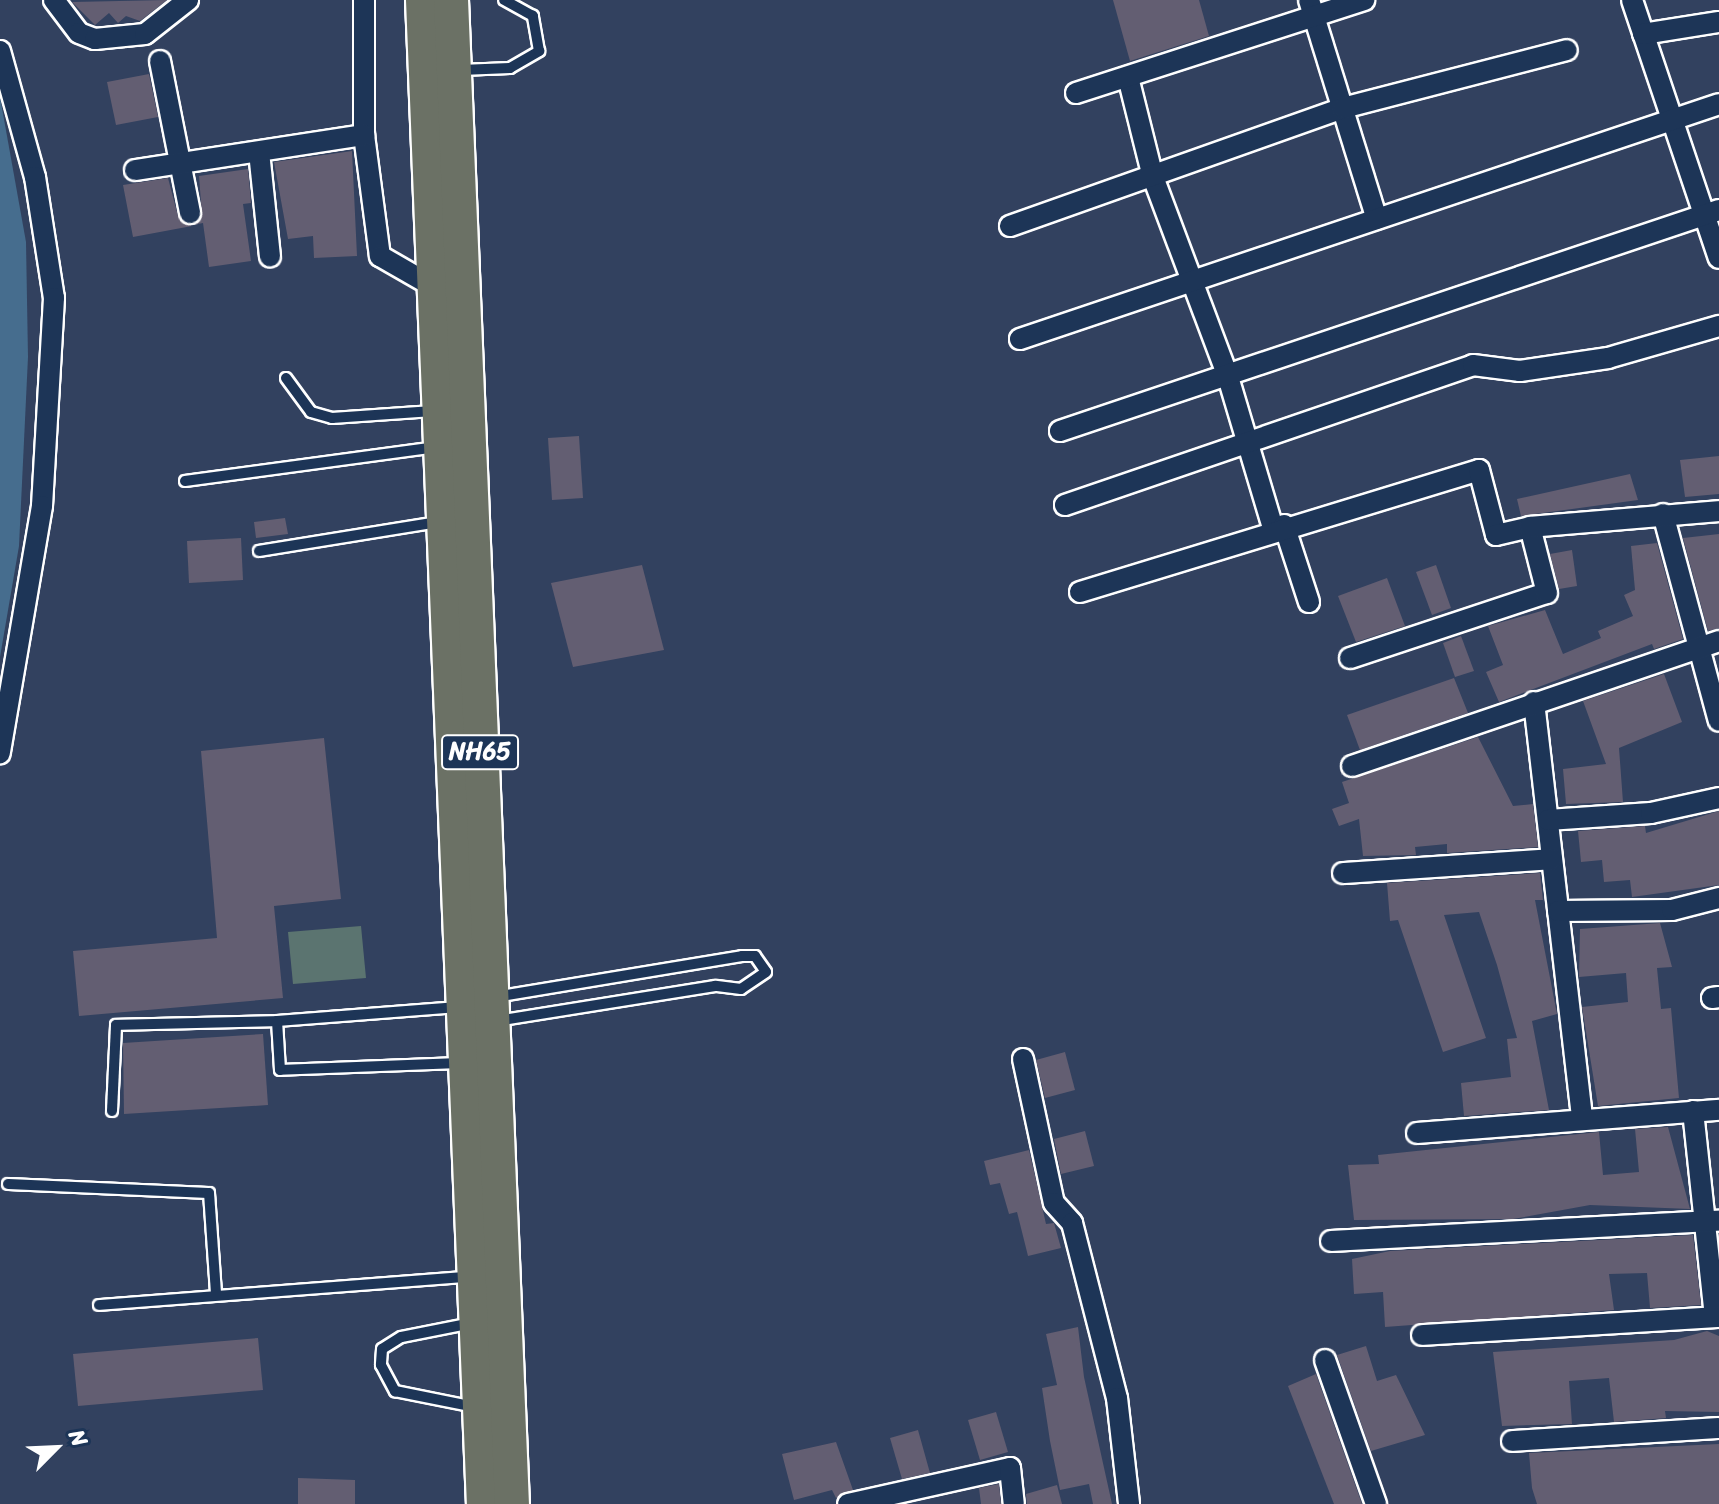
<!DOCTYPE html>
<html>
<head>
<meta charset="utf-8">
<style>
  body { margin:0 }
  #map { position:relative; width:1719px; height:1504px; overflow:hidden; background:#32415f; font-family:Sriracha,sans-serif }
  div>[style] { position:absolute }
  .green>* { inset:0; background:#5b7470 }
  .water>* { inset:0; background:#466d8e }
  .building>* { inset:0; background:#635e72 }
  .roads { filter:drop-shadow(2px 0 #fff) drop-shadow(-2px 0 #fff) drop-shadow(0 2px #fff) drop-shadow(0 -2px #fff) }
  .service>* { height:10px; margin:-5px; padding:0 5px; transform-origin:5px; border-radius:5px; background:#1d3557 }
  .minor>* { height:20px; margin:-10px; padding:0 10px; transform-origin:10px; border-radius:10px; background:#1d3557 }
  .trunk>* { height:34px; margin:-17px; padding:0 17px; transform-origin:17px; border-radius:17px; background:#6b7165 }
  span { translate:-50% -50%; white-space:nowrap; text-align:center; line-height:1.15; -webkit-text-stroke:6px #1d3557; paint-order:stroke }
  .shield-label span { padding:2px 6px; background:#1d3557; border:2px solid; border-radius:6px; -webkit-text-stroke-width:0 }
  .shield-label { font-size:24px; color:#fff; font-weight:700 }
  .north { position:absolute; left:16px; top:1408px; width:80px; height:80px; -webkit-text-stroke:6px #1d3557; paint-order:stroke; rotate:66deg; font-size:22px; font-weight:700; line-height:32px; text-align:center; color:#fff }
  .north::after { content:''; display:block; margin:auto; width:28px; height:36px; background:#fff; clip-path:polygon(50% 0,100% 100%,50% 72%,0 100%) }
</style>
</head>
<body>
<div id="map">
  <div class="green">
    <i style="clip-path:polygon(361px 926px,366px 978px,293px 984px,288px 932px)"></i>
  </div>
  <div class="water">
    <i style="clip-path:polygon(0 97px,26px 242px,28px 357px,19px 546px,0 657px)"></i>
  </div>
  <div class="building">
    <i style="clip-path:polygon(167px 0,140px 21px,126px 16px,118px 23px,109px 13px,95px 25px,72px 2px)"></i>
    <i style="clip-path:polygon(1113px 0,1199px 0,1209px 36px,1130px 61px)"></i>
    <i style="clip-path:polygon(149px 74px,158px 117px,116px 125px,107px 82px)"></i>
    <i style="clip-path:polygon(352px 151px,357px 256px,314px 258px,313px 236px,288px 239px,274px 162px)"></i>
    <i style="clip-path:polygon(248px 169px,251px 203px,243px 204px,251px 261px,209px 267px,203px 223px,193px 225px,202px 216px,199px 176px)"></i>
    <i style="clip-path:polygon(168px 178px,178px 216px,192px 226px,133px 237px,123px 185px)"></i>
    <i style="clip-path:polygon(579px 436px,583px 498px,552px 500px,548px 438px)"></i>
    <i style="clip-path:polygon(1719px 456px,1719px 494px,1685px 497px,1680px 460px)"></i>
    <i style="clip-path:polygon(1630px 474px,1638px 500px,1521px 516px,1517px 499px)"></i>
    <i style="clip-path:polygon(285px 518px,288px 534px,256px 538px,254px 522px)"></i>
    <i style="clip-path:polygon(1719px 534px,1719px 628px,1708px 631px,1683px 538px)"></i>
    <i style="clip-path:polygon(241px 538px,243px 580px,189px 583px,187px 541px)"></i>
    <i style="clip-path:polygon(1657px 543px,1683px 639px,1654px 649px,1652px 644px,1499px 702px,1486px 672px,1503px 665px,1488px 626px,1545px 610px,1563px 654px,1601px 638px,1598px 631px,1633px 616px,1624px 595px,1635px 590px,1631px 546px)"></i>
    <i style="clip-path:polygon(1572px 550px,1577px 586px,1559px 589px,1550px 554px)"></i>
    <i style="clip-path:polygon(642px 565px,664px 650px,573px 667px,551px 583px)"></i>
    <i style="clip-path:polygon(1436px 565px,1451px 608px,1432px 615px,1416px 572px)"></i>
    <i style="clip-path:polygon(1387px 578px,1405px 626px,1356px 642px,1338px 596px)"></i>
    <i style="clip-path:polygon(1461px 636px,1474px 671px,1455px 677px,1443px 643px)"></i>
    <i style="clip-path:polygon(1664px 674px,1682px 722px,1619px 748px,1623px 802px,1566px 804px,1563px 769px,1606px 764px,1583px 701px)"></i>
    <i style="clip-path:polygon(1454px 678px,1468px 713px,1360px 750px,1347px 715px)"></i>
    <i style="clip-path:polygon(1478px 737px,1513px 806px,1533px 804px,1538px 847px,1447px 853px,1447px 844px,1415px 847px,1416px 855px,1363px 856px,1359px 819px,1339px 826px,1332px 809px,1349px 803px,1342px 782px)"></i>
    <i style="clip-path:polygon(324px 738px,341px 899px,274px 906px,283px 998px,79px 1016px,73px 951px,217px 938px,201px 751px)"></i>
    <i style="clip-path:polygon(1719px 811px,1719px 885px,1632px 897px,1630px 880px,1604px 882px,1602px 860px,1581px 862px,1578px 831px,1645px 826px,1646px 833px)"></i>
    <i style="clip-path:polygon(1540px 873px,1543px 900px,1535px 900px,1557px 1014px,1532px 1021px,1549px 1110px,1464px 1116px,1461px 1083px,1511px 1077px,1507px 1039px,1517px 1038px,1497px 965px,1479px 912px,1444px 915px,1486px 1038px,1443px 1052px,1398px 920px,1390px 921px,1387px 883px)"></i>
    <i style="clip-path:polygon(1660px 923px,1672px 967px,1657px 968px,1661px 1009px,1671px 1008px,1679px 1098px,1598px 1106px,1582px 1007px,1628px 1002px,1626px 973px,1579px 977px,1580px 929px)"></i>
    <i style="clip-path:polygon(263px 1034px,268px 1105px,124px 1114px,123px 1043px)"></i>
    <i style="clip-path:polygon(1065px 1052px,1075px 1090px,1045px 1098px,1036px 1060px)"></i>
    <i style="clip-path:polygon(1668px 1127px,1690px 1209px,1590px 1205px,1513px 1219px,1354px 1220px,1348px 1165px,1379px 1164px,1378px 1155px,1599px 1132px,1603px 1175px,1639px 1172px,1635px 1129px)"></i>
    <i style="clip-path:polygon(1085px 1131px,1094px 1166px,1061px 1174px,1054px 1139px)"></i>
    <i style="clip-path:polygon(1029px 1150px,1046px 1224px,1054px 1223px,1061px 1248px,1028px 1256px,1017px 1212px,1009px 1214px,1000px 1183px,990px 1185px,984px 1161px)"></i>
    <i style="clip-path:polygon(1693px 1235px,1701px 1305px,1650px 1308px,1647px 1273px,1609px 1274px,1614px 1310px,1385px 1327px,1383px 1292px,1354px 1294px,1352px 1259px,1390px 1251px)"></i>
    <i style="clip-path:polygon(1078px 1327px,1084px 1377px,1112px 1504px,1093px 1504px,1089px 1484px,1060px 1490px,1050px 1441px,1042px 1388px,1057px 1385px,1046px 1334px)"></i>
    <i style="clip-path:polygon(1707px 1331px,1719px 1336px,1719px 1412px,1665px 1411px,1666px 1418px,1614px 1422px,1609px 1378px,1569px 1381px,1572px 1424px,1502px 1426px,1493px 1352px,1674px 1340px)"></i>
    <i style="clip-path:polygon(258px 1338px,263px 1390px,78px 1406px,73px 1354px)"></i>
    <i style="clip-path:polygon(1366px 1346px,1377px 1381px,1396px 1375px,1425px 1435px,1371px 1451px,1337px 1355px)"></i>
    <i style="clip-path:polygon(1316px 1374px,1362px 1504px,1334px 1504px,1288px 1386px)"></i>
    <i style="clip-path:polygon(996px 1412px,1008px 1452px,980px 1460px,968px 1420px)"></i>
    <i style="clip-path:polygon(918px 1430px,930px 1473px,902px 1479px,890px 1438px)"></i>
    <i style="clip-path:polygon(836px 1442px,853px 1490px,836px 1498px,832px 1490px,794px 1500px,782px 1454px)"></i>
    <i style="clip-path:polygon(1719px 1444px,1719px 1504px,1537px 1504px,1532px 1488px,1529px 1453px)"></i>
    <i style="clip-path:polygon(298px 1478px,355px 1480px,355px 1504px,298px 1504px)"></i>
    <i style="clip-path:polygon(999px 1484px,1001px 1504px,981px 1504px,979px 1488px)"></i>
    <i style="clip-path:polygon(1057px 1485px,1062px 1504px,1027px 1504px,1026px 1494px)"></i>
  </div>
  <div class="roads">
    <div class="service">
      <i style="left:461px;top:70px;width:49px;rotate:-2.3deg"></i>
      <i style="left:510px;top:68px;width:34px;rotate:-30deg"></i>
      <i style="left:539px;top:51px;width:36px;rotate:-100deg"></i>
      <i style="left:533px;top:16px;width:33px;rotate:-151deg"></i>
      <i style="left:286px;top:378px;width:42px;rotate:53.7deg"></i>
      <i style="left:311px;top:412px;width:22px;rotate:16deg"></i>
      <i style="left:332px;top:418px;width:101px;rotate:-4deg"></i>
      <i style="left:185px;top:481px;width:252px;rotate:-7.7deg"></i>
      <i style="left:259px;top:551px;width:181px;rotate:-9.2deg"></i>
      <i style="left:495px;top:997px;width:250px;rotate:-9.4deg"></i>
      <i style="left:742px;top:956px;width:13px"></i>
      <i style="left:755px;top:956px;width:19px;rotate:55deg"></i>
      <i style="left:766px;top:972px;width:30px;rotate:146deg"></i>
      <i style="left:741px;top:989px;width:26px;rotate:-173deg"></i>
      <i style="left:715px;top:986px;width:222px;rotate:170.9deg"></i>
      <i style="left:459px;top:1063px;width:179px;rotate:177.8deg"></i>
      <i style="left:280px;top:1070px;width:49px;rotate:-93.5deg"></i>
      <i style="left:277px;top:1021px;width:185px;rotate:-4.4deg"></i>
      <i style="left:112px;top:1111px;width:86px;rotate:-87.3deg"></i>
      <i style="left:116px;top:1025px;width:161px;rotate:-1.4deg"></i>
      <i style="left:8px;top:1184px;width:201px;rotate:2.6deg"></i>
      <i style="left:209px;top:1193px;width:100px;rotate:86deg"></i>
      <i style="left:99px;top:1305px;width:374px;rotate:-4.4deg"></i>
      <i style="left:472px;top:1323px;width:72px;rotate:168.8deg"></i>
      <i style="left:401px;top:1337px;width:22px;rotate:148deg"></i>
      <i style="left:382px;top:1349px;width:16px;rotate:94deg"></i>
      <i style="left:381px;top:1365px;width:30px;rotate:62deg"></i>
      <i style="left:395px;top:1391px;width:82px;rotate:11.3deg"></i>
    </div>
    <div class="minor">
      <i style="left:54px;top:0;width:41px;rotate:52.9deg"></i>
      <i style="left:79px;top:33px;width:17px;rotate:21deg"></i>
      <i style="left:95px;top:39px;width:50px;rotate:-5.7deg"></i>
      <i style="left:145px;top:34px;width:55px;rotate:-38.3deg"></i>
      <i style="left:364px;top:0;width:135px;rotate:90deg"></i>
      <i style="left:364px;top:135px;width:122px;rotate:82.5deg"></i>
      <i style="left:380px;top:256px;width:62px;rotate:29.9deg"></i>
      <i style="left:1309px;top:0;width:229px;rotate:72.8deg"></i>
      <i style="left:1632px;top:0;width:272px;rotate:71.4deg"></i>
      <i style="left:1643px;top:34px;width:77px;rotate:-9deg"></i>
      <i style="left:0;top:51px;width:131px;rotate:74.5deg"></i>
      <i style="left:35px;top:177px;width:122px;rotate:81.1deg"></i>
      <i style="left:54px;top:298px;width:208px;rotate:93.3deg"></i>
      <i style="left:42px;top:506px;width:251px;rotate:99.7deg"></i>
      <i style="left:160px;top:61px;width:155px;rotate:78.8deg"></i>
      <i style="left:1128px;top:77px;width:103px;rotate:76deg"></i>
      <i style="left:1153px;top:177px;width:214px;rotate:69.4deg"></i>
      <i style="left:1228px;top:377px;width:158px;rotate:73.4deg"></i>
      <i style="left:1076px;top:93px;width:303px;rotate:-17.9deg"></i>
      <i style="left:259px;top:152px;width:105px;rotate:84deg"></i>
      <i style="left:135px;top:170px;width:232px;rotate:-8.7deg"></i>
      <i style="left:1010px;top:226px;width:353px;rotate:-19.5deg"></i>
      <i style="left:1343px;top:108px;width:231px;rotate:-14.5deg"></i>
      <i style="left:1020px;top:339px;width:737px;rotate:-18.58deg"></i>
      <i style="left:1060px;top:431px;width:695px;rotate:-18.54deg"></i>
      <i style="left:1065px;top:505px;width:431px;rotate:-18.9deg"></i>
      <i style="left:1473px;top:365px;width:47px;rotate:7.3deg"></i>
      <i style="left:1520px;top:371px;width:89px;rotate:-8.4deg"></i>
      <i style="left:1608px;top:358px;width:116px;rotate:-16.1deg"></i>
      <i style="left:1663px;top:514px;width:214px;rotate:74.9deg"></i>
      <i style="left:1284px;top:525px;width:81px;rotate:72deg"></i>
      <i style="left:1080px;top:592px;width:417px;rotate:-17deg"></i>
      <i style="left:1479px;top:470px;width:67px;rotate:75.3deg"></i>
      <i style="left:1496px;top:535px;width:35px;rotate:-13deg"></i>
      <i style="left:1350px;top:658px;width:207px;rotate:-18.3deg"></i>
      <i style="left:1547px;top:593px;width:68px;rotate:-104.4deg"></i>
      <i style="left:1530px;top:527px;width:190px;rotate:-4.8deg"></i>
      <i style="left:1534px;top:702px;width:420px;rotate:83.4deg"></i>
      <i style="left:1352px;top:766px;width:388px;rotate:-18.8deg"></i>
      <i style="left:1548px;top:820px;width:103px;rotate:-3.9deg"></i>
      <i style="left:1651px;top:813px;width:70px;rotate:-12.4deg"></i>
      <i style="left:1343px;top:873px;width:209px;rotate:-3.8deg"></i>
      <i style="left:1558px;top:911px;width:114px;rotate:-0.5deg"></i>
      <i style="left:1672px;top:910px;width:49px;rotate:-14.3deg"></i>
      <i style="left:1712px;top:998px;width:7px;rotate:-8deg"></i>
      <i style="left:1023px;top:1059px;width:147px;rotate:77.9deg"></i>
      <i style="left:1054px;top:1203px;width:27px;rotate:48deg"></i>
      <i style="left:1072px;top:1223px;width:181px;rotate:75.6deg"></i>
      <i style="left:1117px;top:1398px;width:107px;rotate:83.5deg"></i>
      <i style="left:1693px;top:1111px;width:207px;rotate:83.9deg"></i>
      <i style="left:1417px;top:1133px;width:303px;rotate:-4.4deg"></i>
      <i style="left:1331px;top:1241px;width:389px;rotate:-3deg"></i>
      <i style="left:1422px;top:1335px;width:298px;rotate:-3.5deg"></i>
      <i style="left:1325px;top:1360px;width:153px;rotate:70.5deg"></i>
      <i style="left:1512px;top:1441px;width:207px;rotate:-3.6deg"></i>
      <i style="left:848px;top:1504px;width:166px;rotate:-12.5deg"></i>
      <i style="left:1010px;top:1468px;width:36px;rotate:84deg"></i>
    </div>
    <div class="trunk">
      <i style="left:423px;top:0;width:1505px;rotate:87.68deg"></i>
      <i style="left:451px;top:0;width:1505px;rotate:87.68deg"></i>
    </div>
  </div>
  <div class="shield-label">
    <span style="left:480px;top:752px">NH65</span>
  </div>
  <div class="north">N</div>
</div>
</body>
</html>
